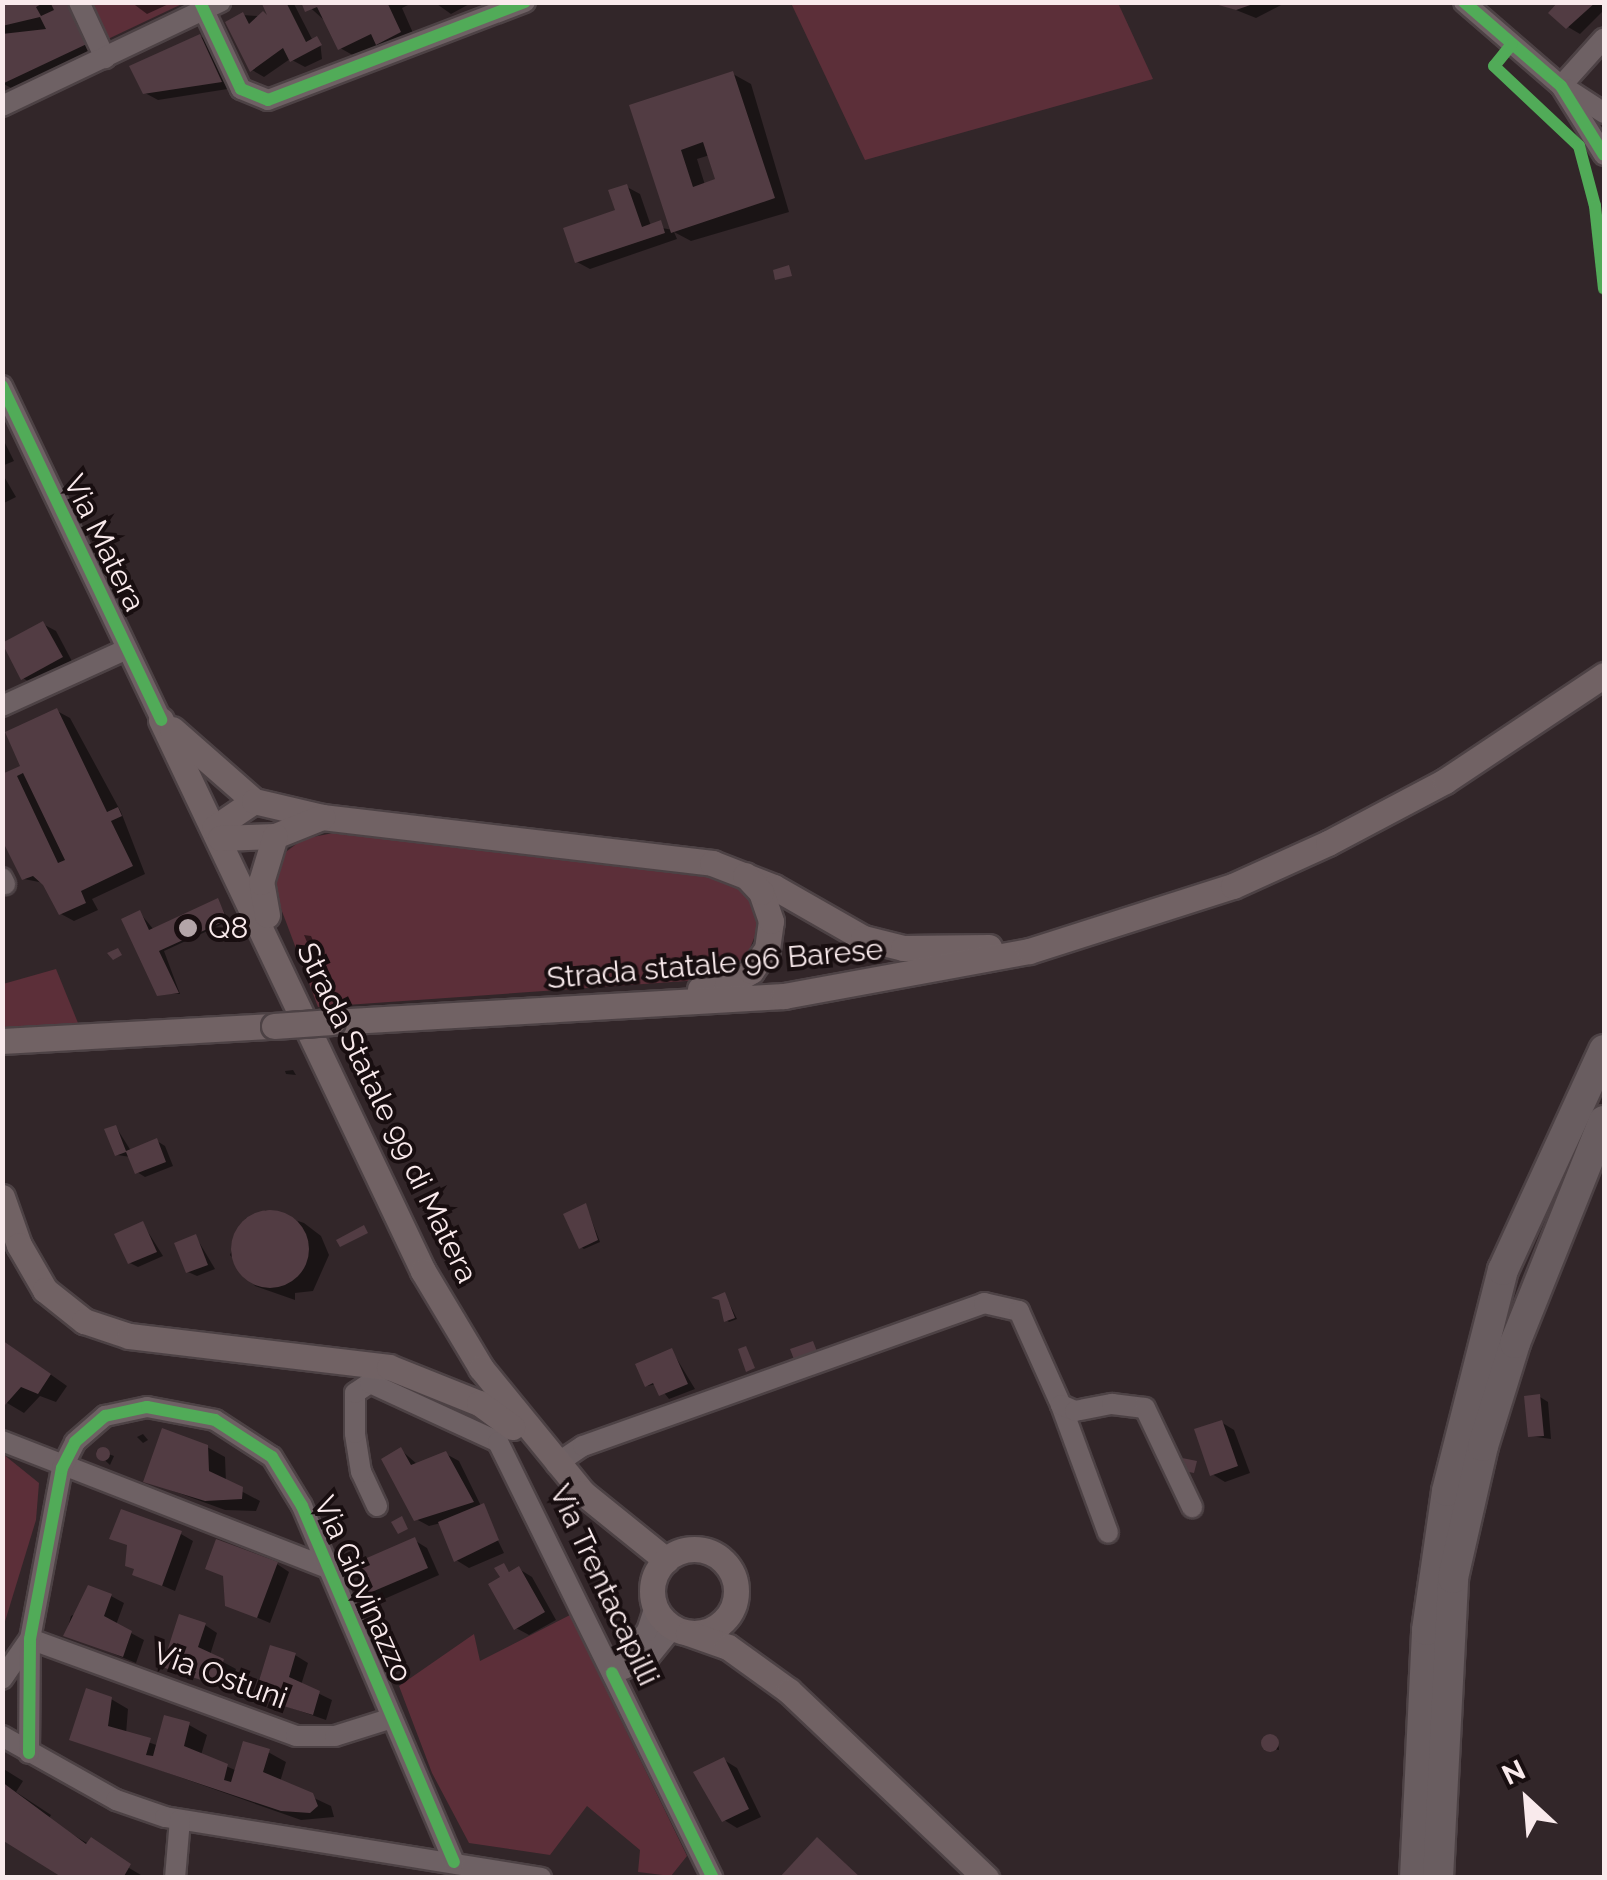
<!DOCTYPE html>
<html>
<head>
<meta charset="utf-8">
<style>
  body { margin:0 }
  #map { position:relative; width:1607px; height:1880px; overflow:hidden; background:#322629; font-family:Raleway,sans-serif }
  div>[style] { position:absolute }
  .green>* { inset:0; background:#5c2f39 }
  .shadow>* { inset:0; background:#0007 }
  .building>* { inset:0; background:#523c43 }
  .round { border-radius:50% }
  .roads { filter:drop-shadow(2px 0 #4d4245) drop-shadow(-2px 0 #4d4245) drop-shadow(0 2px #4d4245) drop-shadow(0 -2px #4d4245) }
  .minor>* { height:20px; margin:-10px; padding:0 10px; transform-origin:10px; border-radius:10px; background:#6e6164 }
  .major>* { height:25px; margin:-12.5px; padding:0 12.5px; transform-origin:12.5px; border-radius:12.5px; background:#716264 }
  .major>.ring { margin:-12.5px; padding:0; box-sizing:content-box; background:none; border:25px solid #716264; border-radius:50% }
  .highway>* { height:30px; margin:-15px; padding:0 15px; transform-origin:15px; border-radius:15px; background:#695d60 }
  .bridges { filter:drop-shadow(2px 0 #4d4245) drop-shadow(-2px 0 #4d4245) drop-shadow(0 2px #4d4245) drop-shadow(0 -2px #4d4245) }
  .major-bridge>* { height:25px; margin:-12.5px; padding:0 12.5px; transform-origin:12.5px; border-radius:12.5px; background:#716264 }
  .cycleway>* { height:12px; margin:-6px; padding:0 6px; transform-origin:6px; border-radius:6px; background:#51ab58 }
  .dots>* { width:28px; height:28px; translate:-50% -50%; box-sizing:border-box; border:5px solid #180e10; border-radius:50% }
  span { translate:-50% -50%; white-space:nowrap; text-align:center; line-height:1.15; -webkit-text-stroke:8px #180e10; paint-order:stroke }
  .street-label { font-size:30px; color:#f9eaec }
  .poi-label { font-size:30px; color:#f9eaec }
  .left { translate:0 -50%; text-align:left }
  .frame { position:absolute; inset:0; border:5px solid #f9eaec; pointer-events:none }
  .north { position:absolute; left:1477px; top:1750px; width:100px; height:100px; -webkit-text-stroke:8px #180e10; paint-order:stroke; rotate:334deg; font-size:28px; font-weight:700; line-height:40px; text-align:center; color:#f9eaec }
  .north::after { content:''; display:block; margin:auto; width:35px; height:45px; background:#f9eaec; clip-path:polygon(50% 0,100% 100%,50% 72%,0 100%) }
</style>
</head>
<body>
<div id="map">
  <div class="green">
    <i style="clip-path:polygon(91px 3px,184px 3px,108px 39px)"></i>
    <i style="clip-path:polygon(791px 3px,1118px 3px,1153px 79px,865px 160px)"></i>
    <i style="clip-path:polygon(333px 833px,724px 872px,745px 884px,759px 925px,744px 964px,715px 979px,318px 1007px,274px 890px,283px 854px,303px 839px)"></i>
    <i style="clip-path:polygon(56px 969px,78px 1023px,3px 1027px,3px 984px)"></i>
    <i style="clip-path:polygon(3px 1454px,39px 1483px,36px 1520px,3px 1628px)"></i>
    <i style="clip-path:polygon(570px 1615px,687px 1856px,671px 1876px,638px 1872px,640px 1850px,587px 1806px,550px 1855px,469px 1843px,432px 1773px,399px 1686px,474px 1634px,480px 1661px)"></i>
  </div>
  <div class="shadow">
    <i style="clip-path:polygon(2px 2px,84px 2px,107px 52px,20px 93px,2px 83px)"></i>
    <i style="clip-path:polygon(131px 2px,173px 2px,147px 14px)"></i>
    <i style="clip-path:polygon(304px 2px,414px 2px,402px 8px,417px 42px,358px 58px,340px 48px,325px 21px)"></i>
    <i style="clip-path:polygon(434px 2px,473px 2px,451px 14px)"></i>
    <i style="clip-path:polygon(1216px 2px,1287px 2px,1256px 18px)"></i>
    <i style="clip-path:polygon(1562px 2px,1604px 2px,1604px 10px,1580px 34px,1568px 27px)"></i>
    <i style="clip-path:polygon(294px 4px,313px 41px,320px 41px,322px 59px,305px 67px,290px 59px,264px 77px,252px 70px,243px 15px,271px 17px,265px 5px)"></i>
    <i style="clip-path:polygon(200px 36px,213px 44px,234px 88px,158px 100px,145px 93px)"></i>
    <i style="clip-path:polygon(evenodd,733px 74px,751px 84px,789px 212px,691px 241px,674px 232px,677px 239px,590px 269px,577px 262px,618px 211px,627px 187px,640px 194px,651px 226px,673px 230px,633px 110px,733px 74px,710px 155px,719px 181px,705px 185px,697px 159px,710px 155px)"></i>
    <i style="clip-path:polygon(2px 437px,14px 461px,2px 466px)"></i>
    <i style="clip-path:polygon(2px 473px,16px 497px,2px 504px)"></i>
    <i style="clip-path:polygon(43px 624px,56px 631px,74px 665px,35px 686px,23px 678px)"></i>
    <i style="clip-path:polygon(57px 711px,70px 718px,121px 812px,145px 874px,92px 899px,98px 910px,74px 921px,61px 914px,44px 883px,24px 879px,2px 777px,23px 767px)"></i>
    <i style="clip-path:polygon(218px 901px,229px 921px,164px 951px,180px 994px,159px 994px,140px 913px,154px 930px)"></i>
    <i style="clip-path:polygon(304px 935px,311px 936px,314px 943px,307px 942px)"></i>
    <i style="clip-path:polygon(293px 1070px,296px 1075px,286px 1074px,285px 1071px)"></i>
    <i style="clip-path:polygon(116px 1127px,131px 1151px,157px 1141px,165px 1146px,173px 1166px,145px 1177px,137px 1172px,131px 1157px,117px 1155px)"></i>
    <i style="clip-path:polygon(586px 1206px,600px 1242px,584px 1249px,581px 1247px)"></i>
    <i style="clip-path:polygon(265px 1210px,304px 1223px,321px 1236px,329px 1255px,313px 1291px,295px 1293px,295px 1300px,255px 1286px,230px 1255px,246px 1218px,264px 1216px)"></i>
    <i style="clip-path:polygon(143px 1224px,163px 1256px,138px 1267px,130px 1263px)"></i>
    <i style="clip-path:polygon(196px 1237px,215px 1269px,197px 1276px,188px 1272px)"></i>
    <i style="clip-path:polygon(725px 1295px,737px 1319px,729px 1322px,726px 1320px)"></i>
    <i style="clip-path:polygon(2px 1340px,67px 1386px,56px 1402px,40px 1396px,24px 1413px,2px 1400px)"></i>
    <i style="clip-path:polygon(672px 1351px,695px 1389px,669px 1399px,657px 1384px,647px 1386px)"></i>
    <i style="clip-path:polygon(1540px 1397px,1548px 1402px,1551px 1439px,1530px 1436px)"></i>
    <i style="clip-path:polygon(1221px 1422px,1234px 1430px,1250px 1473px,1225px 1482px,1212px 1474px)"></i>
    <i style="clip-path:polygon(143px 1434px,148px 1440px,143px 1443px,137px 1437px)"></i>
    <i style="clip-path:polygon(207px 1447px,225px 1457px,226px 1483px,260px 1501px,256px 1511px,225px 1510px,146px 1481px)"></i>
    <i style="clip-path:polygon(97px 1450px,114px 1456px,110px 1465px,96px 1452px)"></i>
    <i style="clip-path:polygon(401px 1450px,418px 1465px,446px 1454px,459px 1461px,504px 1553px,469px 1568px,456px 1560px,441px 1523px,429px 1526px,416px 1519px)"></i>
    <i style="clip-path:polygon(181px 1534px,193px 1541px,175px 1591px,135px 1574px,130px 1544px,113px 1538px)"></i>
    <i style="clip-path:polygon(414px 1540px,427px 1548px,439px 1575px,382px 1600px,369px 1593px)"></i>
    <i style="clip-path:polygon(277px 1564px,289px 1572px,270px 1623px,228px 1605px,226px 1577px,208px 1568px)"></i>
    <i style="clip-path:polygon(504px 1566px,511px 1574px,519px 1569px,532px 1577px,556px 1620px,529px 1635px,516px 1628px)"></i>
    <i style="clip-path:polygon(111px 1596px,124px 1603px,116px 1625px,144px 1640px,136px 1663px,66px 1634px,71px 1616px)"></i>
    <i style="clip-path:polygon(205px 1625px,217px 1633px,210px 1655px,236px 1669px,229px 1690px,165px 1666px)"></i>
    <i style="clip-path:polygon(295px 1655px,308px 1663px,301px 1685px,332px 1700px,326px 1720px,257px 1696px)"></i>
    <i style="clip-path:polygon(111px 1699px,128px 1709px,126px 1734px,159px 1746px,189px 1725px,207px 1735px,201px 1755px,235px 1770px,268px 1752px,286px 1762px,280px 1782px,331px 1806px,334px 1817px,301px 1820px,72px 1739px)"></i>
    <i style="clip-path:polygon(1266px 1738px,1278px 1740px,1279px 1750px,1266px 1748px)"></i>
    <i style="clip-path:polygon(724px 1760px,737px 1768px,761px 1817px,737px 1828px,724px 1820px)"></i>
    <i style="clip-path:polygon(2px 1768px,23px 1781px,16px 1792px,51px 1815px,48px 1820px,146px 1878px,76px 1878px,2px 1834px)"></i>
  </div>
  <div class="building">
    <i style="clip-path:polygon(2px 2px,45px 2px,36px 7px,41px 16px,54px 10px,50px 2px,72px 2px,91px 42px,2px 84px,2px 34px,46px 29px,40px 17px,2px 26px)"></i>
    <i style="clip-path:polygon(286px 2px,306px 42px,317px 36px,322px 45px,290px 62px,283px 48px,250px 72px,225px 22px,243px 12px,249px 24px,263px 11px,267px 15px,262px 4px)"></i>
    <i style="clip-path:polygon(301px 2px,387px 2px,401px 32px,376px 45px,371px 34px,338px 50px,317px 7px,305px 12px)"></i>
    <i style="clip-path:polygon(1208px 2px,1259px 2px,1236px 10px)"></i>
    <i style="clip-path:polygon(1558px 2px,1596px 2px,1566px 29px,1548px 13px)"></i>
    <i style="clip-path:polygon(200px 34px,222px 82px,143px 94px,129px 66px)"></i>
    <i style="clip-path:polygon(evenodd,733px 71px,775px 198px,671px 233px,629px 105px,733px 71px,703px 142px,715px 179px,693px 187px,681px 150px,703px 142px)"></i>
    <i style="clip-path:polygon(627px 184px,642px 227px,661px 220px,665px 233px,575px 263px,563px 228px,615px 210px,608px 190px)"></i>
    <i style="clip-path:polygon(789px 265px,792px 276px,775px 280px,773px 270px)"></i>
    <i style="clip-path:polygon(43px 621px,63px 657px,21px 680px,2px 643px)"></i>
    <i style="clip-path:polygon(evenodd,57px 708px,107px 812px,118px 807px,122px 816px,111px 821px,133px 866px,81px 891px,86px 903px,59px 915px,43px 885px,33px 876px,22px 880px,2px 840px,2px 774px,20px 766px,5px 732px,57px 708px,23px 773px,65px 860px,58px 863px,17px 776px,23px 773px)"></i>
    <i style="clip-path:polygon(218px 898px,227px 920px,159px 951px,179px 993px,157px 996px,121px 919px,140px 910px,149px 930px)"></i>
    <i style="clip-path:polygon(118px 948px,122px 955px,113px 960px,107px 953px)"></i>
    <i style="clip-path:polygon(116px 1125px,126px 1151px,157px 1138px,166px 1162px,135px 1174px,126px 1152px,115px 1156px,104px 1129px)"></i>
    <i style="clip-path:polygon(586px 1203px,598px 1240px,579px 1249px,563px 1214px)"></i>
    <i class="round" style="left:231px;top:1210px;width:78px;height:78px"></i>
    <i style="clip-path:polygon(143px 1221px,157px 1252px,128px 1264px,114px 1234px)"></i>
    <i style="clip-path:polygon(364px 1225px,368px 1233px,340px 1247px,336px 1240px)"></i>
    <i style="clip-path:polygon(196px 1234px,208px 1265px,186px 1273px,174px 1243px)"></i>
    <i style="clip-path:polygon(725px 1292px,735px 1318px,724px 1322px,719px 1300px,711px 1298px)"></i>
    <i style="clip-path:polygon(2px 1340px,51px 1374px,38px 1394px,21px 1387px,5px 1405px)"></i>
    <i style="clip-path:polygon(813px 1341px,818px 1354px,795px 1362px,790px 1349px)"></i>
    <i style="clip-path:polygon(746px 1346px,755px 1368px,746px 1372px,738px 1349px)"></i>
    <i style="clip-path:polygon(672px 1348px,688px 1384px,659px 1396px,653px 1383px,645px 1387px,635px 1364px)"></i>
    <i style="clip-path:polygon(1540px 1394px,1544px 1436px,1528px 1437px,1524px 1396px)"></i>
    <i style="clip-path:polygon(1222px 1420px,1238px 1466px,1210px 1476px,1194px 1429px)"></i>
    <i style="clip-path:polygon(162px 1428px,208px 1445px,209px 1471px,243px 1487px,242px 1499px,205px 1501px,143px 1482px)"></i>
    <i style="clip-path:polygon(401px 1447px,411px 1465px,446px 1451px,474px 1502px,414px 1521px,381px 1459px)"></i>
    <i class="round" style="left:96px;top:1447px;width:14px;height:14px"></i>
    <i style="clip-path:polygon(1182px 1458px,1197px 1461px,1194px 1473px,1179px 1470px)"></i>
    <i style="clip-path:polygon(484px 1503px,499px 1540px,454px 1562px,438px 1522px)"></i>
    <i style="clip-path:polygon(121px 1509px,182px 1531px,162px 1586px,132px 1575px,134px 1569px,125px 1566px,127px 1545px,109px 1539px)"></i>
    <i style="clip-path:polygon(402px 1516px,408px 1529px,398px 1534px,391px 1522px)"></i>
    <i style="clip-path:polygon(415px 1537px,428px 1568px,367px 1594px,353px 1564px)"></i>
    <i style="clip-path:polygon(216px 1539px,278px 1562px,257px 1618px,225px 1606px,223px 1576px,205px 1569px)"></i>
    <i style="clip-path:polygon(504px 1563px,509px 1572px,519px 1566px,545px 1612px,514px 1630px,488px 1584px,500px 1577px,494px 1568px)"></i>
    <i style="clip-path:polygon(88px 1585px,112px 1594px,104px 1616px,132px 1631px,123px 1657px,63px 1636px)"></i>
    <i style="clip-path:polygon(179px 1614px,206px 1623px,198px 1647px,224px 1659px,216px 1685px,162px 1667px)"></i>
    <i style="clip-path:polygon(270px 1645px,296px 1653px,289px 1677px,320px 1691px,313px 1715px,254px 1697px)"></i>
    <i style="clip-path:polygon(86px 1688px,112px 1697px,108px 1726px,151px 1738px,146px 1755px,153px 1756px,164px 1715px,190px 1722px,184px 1746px,228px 1764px,224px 1780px,231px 1782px,243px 1741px,270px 1749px,263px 1772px,313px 1793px,318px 1806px,310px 1813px,281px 1811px,69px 1740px)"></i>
    <i class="round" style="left:1261px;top:1734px;width:18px;height:18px"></i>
    <i style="clip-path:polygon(724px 1757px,749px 1809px,722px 1822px,693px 1772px)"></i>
    <i style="clip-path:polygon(2px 1782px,86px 1844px,91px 1837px,131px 1864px,123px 1878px,63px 1878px,2px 1840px)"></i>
    <i style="clip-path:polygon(817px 1837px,861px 1878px,779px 1878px)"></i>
  </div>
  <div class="roads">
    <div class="minor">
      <i style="left:79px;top:2px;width:62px;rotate:65.1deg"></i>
      <i style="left:200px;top:2px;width:96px;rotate:64.8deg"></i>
      <i style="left:241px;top:89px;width:29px;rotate:22deg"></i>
      <i style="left:268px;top:100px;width:275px;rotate:-20.9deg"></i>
      <i style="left:1464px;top:2px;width:128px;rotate:40.9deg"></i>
      <i style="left:1561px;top:86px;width:81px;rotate:58.1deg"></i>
      <i style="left:1561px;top:86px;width:64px;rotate:-48.1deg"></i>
      <i style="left:1567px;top:89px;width:44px;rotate:33deg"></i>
      <i style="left:2px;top:106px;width:242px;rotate:-25.5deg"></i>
      <i style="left:2px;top:386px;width:370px;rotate:64.5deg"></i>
      <i style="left:2px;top:706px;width:137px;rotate:-24.5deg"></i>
      <i style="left:2px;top:878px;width:7px;rotate:63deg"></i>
      <i style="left:1061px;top:1405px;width:136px;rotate:69.8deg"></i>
      <i style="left:2px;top:1441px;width:350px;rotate:21.3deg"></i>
      <i style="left:556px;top:1464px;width:32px;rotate:-34deg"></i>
      <i style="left:583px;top:1446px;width:426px;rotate:-19.6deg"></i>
      <i style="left:984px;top:1303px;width:36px;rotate:13deg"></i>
      <i style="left:1019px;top:1311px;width:103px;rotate:65.9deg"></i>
      <i style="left:1061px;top:1405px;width:15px;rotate:23deg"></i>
      <i style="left:1075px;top:1411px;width:38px;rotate:-11deg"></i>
      <i style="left:1112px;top:1404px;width:33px;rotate:7deg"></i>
      <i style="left:1145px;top:1408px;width:110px;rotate:64.6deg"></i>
      <i style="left:377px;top:1506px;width:38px;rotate:-115deg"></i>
      <i style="left:361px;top:1472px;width:39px;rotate:-99deg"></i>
      <i style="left:355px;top:1433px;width:40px;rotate:-90deg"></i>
      <i style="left:355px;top:1393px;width:18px;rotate:-34deg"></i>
      <i style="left:370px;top:1383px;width:141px;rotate:24.7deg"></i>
      <i style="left:498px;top:1442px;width:486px;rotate:63.8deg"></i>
      <i style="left:30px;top:1639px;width:283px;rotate:20deg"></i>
      <i style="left:296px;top:1736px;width:39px"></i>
      <i style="left:335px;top:1736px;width:60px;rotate:-17.5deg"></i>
      <i style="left:624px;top:1669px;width:29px;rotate:-27deg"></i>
      <i style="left:650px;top:1656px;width:36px;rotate:-51deg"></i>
      <i style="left:612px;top:1673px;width:55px;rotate:-50.2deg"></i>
      <i style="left:647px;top:1631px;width:26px;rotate:-72deg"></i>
      <i style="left:2px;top:1679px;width:47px;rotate:-55.3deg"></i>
      <i style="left:2px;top:1736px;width:131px;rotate:29.3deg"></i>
      <i style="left:116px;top:1800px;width:52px;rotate:19.1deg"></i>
      <i style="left:165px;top:1817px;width:381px;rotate:9.2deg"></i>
      <i style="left:29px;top:1753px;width:114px;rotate:-89.5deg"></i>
      <i style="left:30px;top:1639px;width:174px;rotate:-79.4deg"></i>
      <i style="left:62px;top:1468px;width:29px;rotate:-63deg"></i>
      <i style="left:75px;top:1442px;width:40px;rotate:-41deg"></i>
      <i style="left:105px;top:1416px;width:43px;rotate:-12.1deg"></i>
      <i style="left:147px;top:1407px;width:69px;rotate:10.8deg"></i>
      <i style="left:215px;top:1420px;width:68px;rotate:33deg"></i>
      <i style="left:272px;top:1457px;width:57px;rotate:58.5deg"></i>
      <i style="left:302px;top:1506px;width:387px;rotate:66.9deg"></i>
      <i style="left:175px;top:1878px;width:58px;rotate:-85.1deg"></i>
    </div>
    <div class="major">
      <i style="left:161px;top:720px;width:610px;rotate:64.57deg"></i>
      <i style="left:423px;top:1271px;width:113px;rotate:59.1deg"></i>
      <i style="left:481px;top:1368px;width:161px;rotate:50.8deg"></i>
      <i style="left:583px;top:1493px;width:107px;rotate:38.9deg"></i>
      <i style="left:172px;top:729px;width:109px;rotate:41.3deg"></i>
      <i style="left:214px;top:828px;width:48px;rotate:-34deg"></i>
      <i style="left:254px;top:801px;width:70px;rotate:13.2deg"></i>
      <i style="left:322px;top:817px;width:393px;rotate:6.7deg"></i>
      <i style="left:712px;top:863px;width:66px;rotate:21.2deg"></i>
      <i style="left:774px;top:887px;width:103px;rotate:29.8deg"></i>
      <i style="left:863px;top:938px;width:41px;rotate:14deg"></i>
      <i style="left:903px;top:948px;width:86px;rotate:-0.7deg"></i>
      <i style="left:220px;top:838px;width:55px;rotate:-2.1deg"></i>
      <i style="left:275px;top:836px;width:51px;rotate:-22deg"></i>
      <i style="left:267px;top:915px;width:34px;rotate:-100deg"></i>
      <i style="left:261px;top:882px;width:48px;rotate:-73.1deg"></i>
      <i style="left:700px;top:989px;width:27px;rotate:-8deg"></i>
      <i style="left:727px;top:985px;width:28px;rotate:-30deg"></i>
      <i style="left:751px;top:971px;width:27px;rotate:-54deg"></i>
      <i style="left:767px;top:949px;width:28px;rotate:-82deg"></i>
      <i style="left:771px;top:921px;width:31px;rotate:-109deg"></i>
      <i style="left:761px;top:892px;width:23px;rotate:-133deg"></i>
      <i style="left:332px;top:1022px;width:453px;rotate:-3.3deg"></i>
      <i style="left:784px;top:996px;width:249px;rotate:-10.4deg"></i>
      <i style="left:1029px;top:951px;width:214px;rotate:-17.7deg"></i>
      <i style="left:1233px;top:886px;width:104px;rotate:-24.4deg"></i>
      <i style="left:1328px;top:843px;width:132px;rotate:-27.9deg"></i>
      <i style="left:1445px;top:781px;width:191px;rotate:-33.7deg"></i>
      <i style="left:2px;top:1041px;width:272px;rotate:-3.2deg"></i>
      <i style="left:2px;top:1197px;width:51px;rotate:70.5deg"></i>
      <i style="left:19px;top:1245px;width:52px;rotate:60deg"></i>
      <i style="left:45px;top:1290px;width:50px;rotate:38.5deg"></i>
      <i style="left:84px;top:1321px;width:47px;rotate:18.4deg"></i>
      <i style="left:129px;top:1336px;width:262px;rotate:6.8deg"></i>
      <i style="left:389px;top:1367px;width:97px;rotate:21.8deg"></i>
      <i style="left:479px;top:1403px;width:41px;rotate:36deg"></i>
      <i class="ring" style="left:652px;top:1549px;width:59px;height:59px"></i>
      <i style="left:688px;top:1633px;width:42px;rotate:19.3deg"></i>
      <i style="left:728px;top:1647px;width:75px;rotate:35.8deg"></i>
      <i style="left:789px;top:1691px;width:272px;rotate:43.5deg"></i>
    </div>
    <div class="highway">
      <i style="left:1415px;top:1878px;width:248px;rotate:-87.2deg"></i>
      <i style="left:1427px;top:1630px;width:140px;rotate:-81.8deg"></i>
      <i style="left:1447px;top:1491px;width:228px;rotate:-75.8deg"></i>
      <i style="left:1503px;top:1270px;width:242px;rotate:-65.3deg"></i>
      <i style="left:1438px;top:1878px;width:300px;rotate:-87.1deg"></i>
      <i style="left:1453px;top:1578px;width:135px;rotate:-77.2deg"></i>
      <i style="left:1483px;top:1446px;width:108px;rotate:-72.7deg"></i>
      <i style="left:1515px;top:1343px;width:239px;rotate:-68.2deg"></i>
    </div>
  </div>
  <div class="bridges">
    <div class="major-bridge">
      <i style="left:274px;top:1026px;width:58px;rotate:-3.9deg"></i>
    </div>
  </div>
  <div class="cycleway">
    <i style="left:200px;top:2px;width:96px;rotate:64.8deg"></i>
    <i style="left:241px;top:89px;width:29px;rotate:22deg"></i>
    <i style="left:268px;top:100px;width:275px;rotate:-20.9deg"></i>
    <i style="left:1464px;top:2px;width:128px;rotate:40.9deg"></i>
    <i style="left:1561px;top:86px;width:81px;rotate:58.1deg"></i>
    <i style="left:1512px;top:44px;width:28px;rotate:129deg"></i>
    <i style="left:1494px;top:66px;width:117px;rotate:43.3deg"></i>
    <i style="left:1579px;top:146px;width:62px;rotate:75.1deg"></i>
    <i style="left:1595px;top:206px;width:83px;rotate:83.8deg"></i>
    <i style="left:2px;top:386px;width:370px;rotate:64.5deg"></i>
    <i style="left:612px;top:1673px;width:229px;rotate:63.8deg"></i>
    <i style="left:29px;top:1753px;width:114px;rotate:-89.5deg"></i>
    <i style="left:30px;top:1639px;width:174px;rotate:-79.4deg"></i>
    <i style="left:62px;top:1468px;width:29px;rotate:-63deg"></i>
    <i style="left:75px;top:1442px;width:40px;rotate:-41deg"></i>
    <i style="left:105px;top:1416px;width:43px;rotate:-12.1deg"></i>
    <i style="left:147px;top:1407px;width:69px;rotate:10.8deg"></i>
    <i style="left:215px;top:1420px;width:68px;rotate:33deg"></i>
    <i style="left:272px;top:1457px;width:57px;rotate:58.5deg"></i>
    <i style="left:302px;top:1506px;width:387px;rotate:66.9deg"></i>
  </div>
  <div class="dots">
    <i style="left:188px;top:928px;background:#b3a5a8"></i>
  </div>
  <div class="street-label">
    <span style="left:104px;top:543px;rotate:64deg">Via Matera</span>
    <span style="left:715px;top:964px;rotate:-5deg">Strada statale 96 Barese</span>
    <span style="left:387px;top:1113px;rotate:64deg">Strada Statale 99 di Matera</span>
    <span style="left:604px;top:1585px;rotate:65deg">Via Trentacapilli</span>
    <span style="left:363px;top:1589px;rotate:66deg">Via Giovinazzo</span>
    <span style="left:220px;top:1676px;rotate:20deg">Via Ostuni</span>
  </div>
  <div class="poi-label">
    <span class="left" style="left:208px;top:928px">Q8</span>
  </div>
  <div class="frame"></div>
  <div class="north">N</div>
</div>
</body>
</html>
